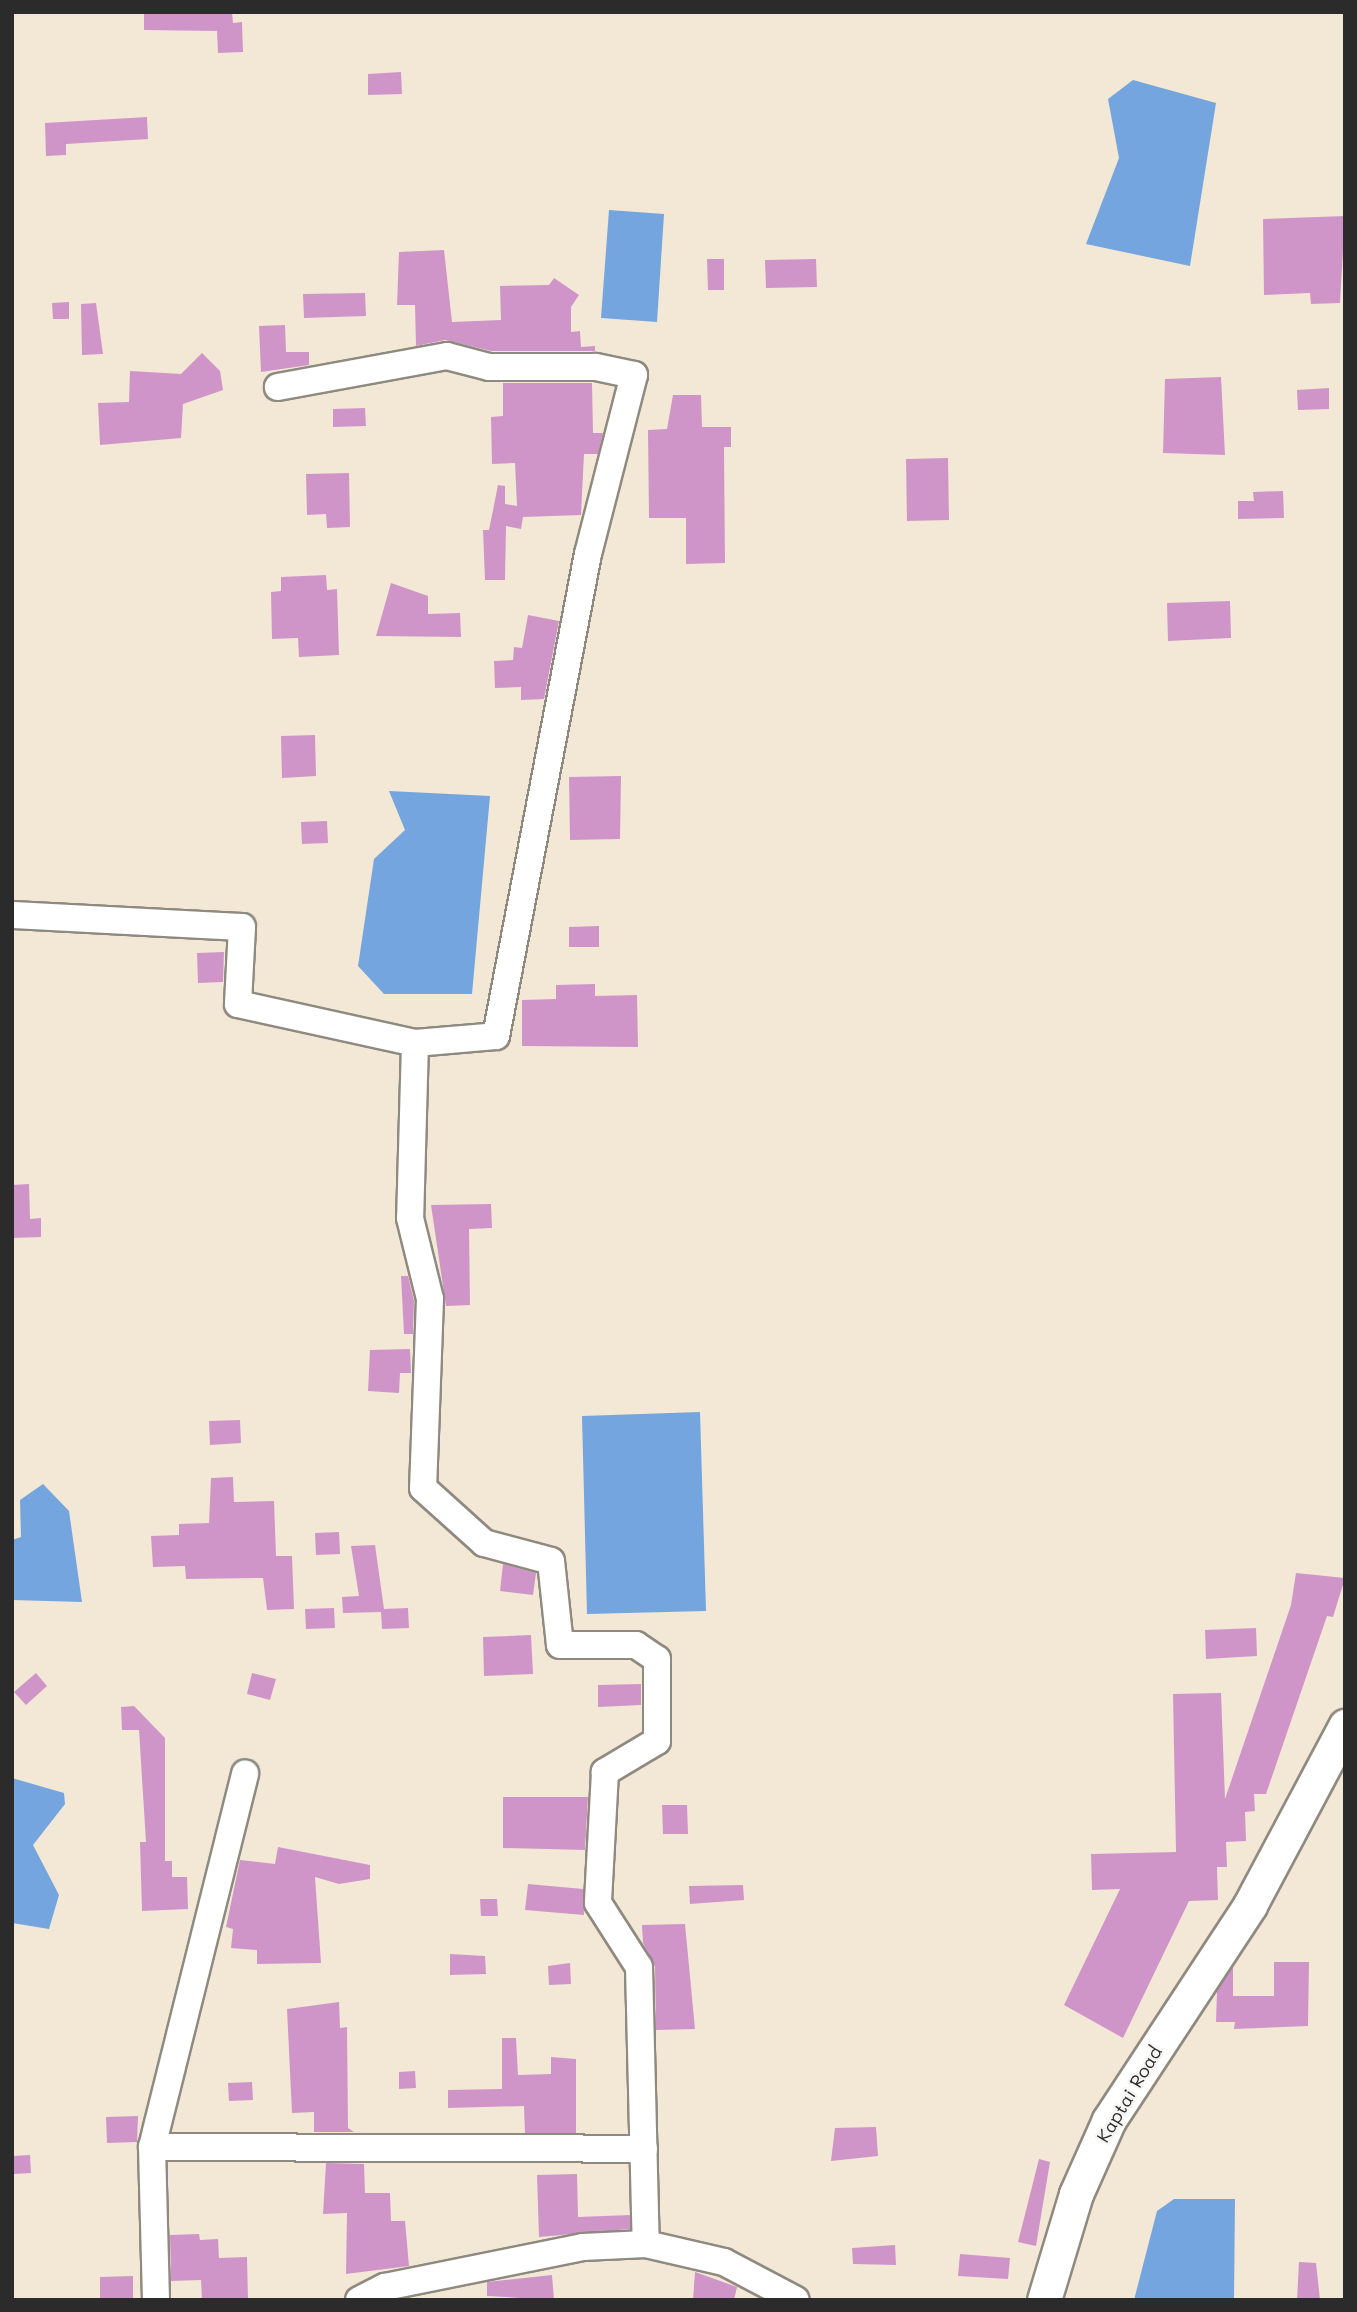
<!DOCTYPE html>
<html>
<head>
<meta charset="utf-8">
<style>
  body { margin:0 }
  #map { position:relative; width:1357px; height:2312px; overflow:hidden; background:#f3e8d6; font-family:Mali,sans-serif }
  div>[style] { position:absolute }
  .water>* { inset:0; background:#74a5df }
  .building>* { inset:0; background:#cf95c9 }
  .roads { filter:drop-shadow(2px 0 #8f8a80) drop-shadow(-2px 0 #8f8a80) drop-shadow(0 2px #8f8a80) drop-shadow(0 -2px #8f8a80) }
  .minor>* { height:26px; margin:-13px; padding:0 13px; transform-origin:13px; border-radius:13px; background:#fff }
  .major>* { height:33px; margin:-16.5px; padding:0 16.5px; transform-origin:16.5px; border-radius:16.5px; background:#fff }
  span { translate:-50% -50%; white-space:nowrap; text-align:center; line-height:1.15; -webkit-text-stroke:5px #f6f6f2; paint-order:stroke }
  .street-label { font-size:18px; color:#2b2b2b }
  .frame { position:absolute; inset:0; border:14px solid #2b2b2b; pointer-events:none }
</style>
</head>
<body>
<div id="map">
  <div class="water">
    <i style="clip-path:polygon(1133px 80px,1216px 103px,1190px 266px,1086px 244px,1119px 158px,1108px 99px)"></i>
    <i style="clip-path:polygon(609px 210px,664px 214px,657px 322px,601px 318px)"></i>
    <i style="clip-path:polygon(389px 791px,490px 796px,472px 994px,384px 994px,358px 966px,374px 859px,405px 830px)"></i>
    <i style="clip-path:polygon(700px 1412px,706px 1611px,587px 1614px,582px 1416px)"></i>
    <i style="clip-path:polygon(43px 1484px,69px 1511px,82px 1602px,12px 1600px,12px 1540px,21px 1537px,20px 1500px)"></i>
    <i style="clip-path:polygon(12px 1778px,64px 1793px,65px 1804px,33px 1845px,59px 1895px,49px 1929px,12px 1923px)"></i>
    <i style="clip-path:polygon(1174px 2199px,1235px 2199px,1234px 2300px,1134px 2300px,1157px 2211px)"></i>
  </div>
  <div class="building">
    <i style="clip-path:polygon(144px 12px,232px 12px,233px 23px,242px 22px,243px 52px,218px 53px,217px 31px,144px 30px)"></i>
    <i style="clip-path:polygon(401px 72px,402px 94px,368px 95px,368px 74px)"></i>
    <i style="clip-path:polygon(147px 117px,148px 139px,66px 144px,66px 155px,46px 156px,45px 123px)"></i>
    <i style="clip-path:polygon(1345px 216px,1340px 303px,1311px 304px,1310px 293px,1264px 295px,1263px 219px)"></i>
    <i style="clip-path:polygon(444px 250px,452px 322px,501px 320px,500px 286px,549px 285px,554px 278px,579px 295px,571px 307px,571px 332px,580px 331px,581px 347px,595px 346px,595px 351px,491px 351px,445px 340px,416px 346px,415px 305px,397px 305px,399px 252px)"></i>
    <i style="clip-path:polygon(707px 259px,724px 259px,724px 290px,708px 290px)"></i>
    <i style="clip-path:polygon(816px 259px,817px 287px,766px 288px,765px 260px)"></i>
    <i style="clip-path:polygon(365px 293px,366px 316px,304px 318px,303px 294px)"></i>
    <i style="clip-path:polygon(69px 302px,69px 319px,53px 319px,52px 303px)"></i>
    <i style="clip-path:polygon(96px 303px,103px 354px,82px 355px,81px 304px)"></i>
    <i style="clip-path:polygon(285px 325px,286px 352px,309px 352px,309px 365px,261px 372px,259px 326px)"></i>
    <i style="clip-path:polygon(202px 353px,220px 371px,223px 390px,183px 404px,181px 438px,100px 445px,98px 403px,129px 402px,130px 371px,181px 374px)"></i>
    <i style="clip-path:polygon(1221px 377px,1225px 455px,1163px 453px,1165px 379px)"></i>
    <i style="clip-path:polygon(503px 383px,592px 383px,593px 433px,603px 433px,598px 454px,584px 454px,581px 515px,523px 517px,521px 529px,506px 526px,505px 580px,485px 580px,483px 530px,489px 530px,498px 485px,505px 486px,505px 504px,517px 506px,515px 463px,492px 464px,491px 417px,503px 416px)"></i>
    <i style="clip-path:polygon(1329px 388px,1329px 409px,1298px 410px,1297px 390px)"></i>
    <i style="clip-path:polygon(673px 395px,701px 395px,702px 427px,731px 427px,731px 447px,724px 447px,725px 563px,686px 564px,686px 518px,649px 518px,648px 430px,667px 429px)"></i>
    <i style="clip-path:polygon(365px 408px,366px 426px,333px 427px,333px 409px)"></i>
    <i style="clip-path:polygon(948px 458px,949px 520px,907px 521px,906px 459px)"></i>
    <i style="clip-path:polygon(349px 473px,350px 527px,327px 528px,326px 514px,307px 515px,306px 474px)"></i>
    <i style="clip-path:polygon(1283px 491px,1284px 518px,1238px 519px,1238px 501px,1254px 501px,1253px 492px)"></i>
    <i style="clip-path:polygon(326px 575px,327px 590px,337px 589px,339px 655px,299px 657px,298px 638px,272px 639px,271px 592px,281px 591px,281px 577px)"></i>
    <i style="clip-path:polygon(391px 583px,428px 596px,428px 614px,460px 613px,461px 637px,376px 636px)"></i>
    <i style="clip-path:polygon(1230px 601px,1231px 638px,1168px 641px,1167px 603px)"></i>
    <i style="clip-path:polygon(528px 615px,559px 621px,544px 699px,521px 700px,521px 687px,495px 688px,494px 661px,513px 660px,514px 647px,522px 648px)"></i>
    <i style="clip-path:polygon(315px 735px,316px 776px,282px 778px,281px 736px)"></i>
    <i style="clip-path:polygon(621px 776px,620px 839px,570px 840px,569px 777px)"></i>
    <i style="clip-path:polygon(327px 821px,328px 843px,302px 844px,301px 822px)"></i>
    <i style="clip-path:polygon(599px 926px,599px 947px,569px 947px,569px 927px)"></i>
    <i style="clip-path:polygon(224px 952px,223px 982px,198px 983px,197px 953px)"></i>
    <i style="clip-path:polygon(595px 984px,595px 996px,637px 995px,638px 1047px,522px 1046px,522px 1000px,556px 999px,556px 985px)"></i>
    <i style="clip-path:polygon(29px 1184px,30px 1219px,41px 1218px,41px 1237px,12px 1238px,12px 1185px)"></i>
    <i style="clip-path:polygon(491px 1204px,492px 1228px,469px 1229px,470px 1305px,446px 1306px,431px 1205px)"></i>
    <i style="clip-path:polygon(401px 1276px,408px 1276px,414px 1301px,413px 1334px,404px 1334px)"></i>
    <i style="clip-path:polygon(410px 1349px,411px 1373px,400px 1373px,399px 1393px,368px 1391px,370px 1350px)"></i>
    <i style="clip-path:polygon(240px 1420px,241px 1443px,210px 1445px,209px 1421px)"></i>
    <i style="clip-path:polygon(233px 1477px,234px 1502px,274px 1501px,276px 1556px,292px 1556px,294px 1609px,267px 1610px,263px 1578px,186px 1579px,185px 1566px,153px 1567px,151px 1536px,179px 1535px,179px 1524px,209px 1523px,211px 1478px)"></i>
    <i style="clip-path:polygon(339px 1532px,340px 1554px,316px 1555px,315px 1533px)"></i>
    <i style="clip-path:polygon(375px 1545px,384px 1609px,408px 1608px,409px 1628px,382px 1629px,381px 1612px,343px 1613px,342px 1597px,359px 1596px,351px 1546px)"></i>
    <i style="clip-path:polygon(503px 1564px,536px 1573px,533px 1595px,500px 1591px)"></i>
    <i style="clip-path:polygon(1296px 1573px,1345px 1578px,1333px 1617px,1327px 1616px,1266px 1794px,1254px 1794px,1255px 1811px,1245px 1812px,1246px 1841px,1226px 1842px,1227px 1867px,1217px 1867px,1218px 1900px,1189px 1901px,1123px 2038px,1064px 2005px,1120px 1889px,1092px 1890px,1091px 1854px,1176px 1852px,1173px 1694px,1221px 1693px,1225px 1799px,1291px 1605px)"></i>
    <i style="clip-path:polygon(334px 1608px,335px 1628px,306px 1629px,305px 1609px)"></i>
    <i style="clip-path:polygon(1256px 1628px,1257px 1656px,1206px 1659px,1205px 1630px)"></i>
    <i style="clip-path:polygon(531px 1635px,533px 1674px,484px 1676px,483px 1637px)"></i>
    <i style="clip-path:polygon(36px 1673px,47px 1686px,26px 1705px,14px 1692px)"></i>
    <i style="clip-path:polygon(252px 1673px,276px 1679px,270px 1700px,247px 1694px)"></i>
    <i style="clip-path:polygon(641px 1684px,641px 1705px,598px 1707px,598px 1685px)"></i>
    <i style="clip-path:polygon(134px 1706px,165px 1738px,165px 1861px,172px 1861px,172px 1877px,187px 1877px,188px 1909px,142px 1911px,140px 1842px,146px 1842px,139px 1730px,122px 1730px,121px 1707px)"></i>
    <i style="clip-path:polygon(503px 1797px,588px 1797px,585px 1850px,503px 1848px)"></i>
    <i style="clip-path:polygon(662px 1805px,687px 1805px,688px 1834px,663px 1834px)"></i>
    <i style="clip-path:polygon(278px 1847px,370px 1865px,370px 1879px,339px 1884px,315px 1877px,321px 1963px,257px 1964px,257px 1950px,231px 1948px,233px 1929px,226px 1927px,240px 1860px,275px 1864px)"></i>
    <i style="clip-path:polygon(528px 1884px,583px 1889px,584px 1915px,525px 1910px)"></i>
    <i style="clip-path:polygon(743px 1885px,744px 1900px,690px 1904px,689px 1886px)"></i>
    <i style="clip-path:polygon(480px 1899px,497px 1899px,498px 1916px,481px 1916px)"></i>
    <i style="clip-path:polygon(685px 1924px,695px 2029px,656px 2030px,655px 1967px,643px 1943px,642px 1925px)"></i>
    <i style="clip-path:polygon(450px 1954px,485px 1956px,486px 1974px,450px 1975px)"></i>
    <i style="clip-path:polygon(1274px 1962px,1309px 1962px,1308px 2026px,1234px 2029px,1235px 2022px,1216px 2022px,1217px 1991px,1233px 1966px,1233px 1996px,1274px 1996px)"></i>
    <i style="clip-path:polygon(570px 1963px,571px 1984px,549px 1985px,548px 1966px)"></i>
    <i style="clip-path:polygon(339px 2002px,340px 2028px,347px 2027px,348px 2128px,354px 2132px,314px 2132px,314px 2112px,292px 2113px,287px 2009px)"></i>
    <i style="clip-path:polygon(502px 2038px,516px 2038px,518px 2075px,551px 2074px,551px 2057px,576px 2059px,576px 2133px,525px 2133px,524px 2106px,448px 2108px,448px 2090px,502px 2089px)"></i>
    <i style="clip-path:polygon(415px 2071px,416px 2088px,399px 2089px,399px 2072px)"></i>
    <i style="clip-path:polygon(252px 2082px,253px 2100px,229px 2101px,228px 2083px)"></i>
    <i style="clip-path:polygon(138px 2116px,137px 2142px,107px 2143px,106px 2117px)"></i>
    <i style="clip-path:polygon(876px 2127px,878px 2156px,831px 2161px,835px 2128px)"></i>
    <i style="clip-path:polygon(30px 2155px,31px 2173px,14px 2174px,13px 2156px)"></i>
    <i style="clip-path:polygon(1039px 2159px,1050px 2162px,1036px 2246px,1018px 2242px)"></i>
    <i style="clip-path:polygon(326px 2163px,364px 2164px,365px 2193px,390px 2193px,391px 2221px,405px 2221px,409px 2266px,346px 2274px,347px 2213px,323px 2214px)"></i>
    <i style="clip-path:polygon(577px 2174px,578px 2217px,630px 2215px,630px 2229px,539px 2237px,537px 2175px)"></i>
    <i style="clip-path:polygon(199px 2234px,200px 2240px,218px 2239px,219px 2258px,247px 2257px,248px 2300px,202px 2300px,201px 2280px,171px 2281px,170px 2235px)"></i>
    <i style="clip-path:polygon(895px 2245px,896px 2265px,853px 2264px,852px 2248px)"></i>
    <i style="clip-path:polygon(960px 2254px,1010px 2258px,1008px 2279px,958px 2276px)"></i>
    <i style="clip-path:polygon(1299px 2262px,1316px 2263px,1320px 2300px,1297px 2300px)"></i>
    <i style="clip-path:polygon(695px 2272px,737px 2287px,734px 2300px,693px 2300px)"></i>
    <i style="clip-path:polygon(552px 2275px,554px 2300px,487px 2296px,487px 2282px)"></i>
    <i style="clip-path:polygon(133px 2276px,133px 2300px,100px 2300px,100px 2277px)"></i>
  </div>
  <div class="roads">
    <div class="minor">
      <i style="left:12px;top:915px;width:230px;rotate:3deg"></i>
      <i style="left:242px;top:927px;width:77px;rotate:93deg"></i>
      <i style="left:238px;top:1004px;width:181px;rotate:12.4deg"></i>
      <i style="left:415px;top:1043px;width:81px;rotate:-4.9deg"></i>
      <i style="left:496px;top:1036px;width:491px;rotate:-79.2deg"></i>
      <i style="left:588px;top:554px;width:185px;rotate:-75.6deg"></i>
      <i style="left:634px;top:375px;width:40px;rotate:-168deg"></i>
      <i style="left:595px;top:367px;width:106px;rotate:180deg"></i>
      <i style="left:489px;top:367px;width:43px;rotate:-165.3deg"></i>
      <i style="left:447px;top:356px;width:172px;rotate:169.6deg"></i>
      <i style="left:415px;top:1043px;width:175px;rotate:91.6deg"></i>
      <i style="left:410px;top:1218px;width:83px;rotate:76.1deg"></i>
      <i style="left:430px;top:1299px;width:189px;rotate:92.1deg"></i>
      <i style="left:423px;top:1488px;width:82px;rotate:42deg"></i>
      <i style="left:484px;top:1543px;width:69px;rotate:15deg"></i>
      <i style="left:551px;top:1561px;width:84px;rotate:83.9deg"></i>
      <i style="left:560px;top:1645px;width:76px"></i>
      <i style="left:636px;top:1645px;width:25px;rotate:34deg"></i>
      <i style="left:657px;top:1659px;width:82px;rotate:90deg"></i>
      <i style="left:657px;top:1741px;width:61px;rotate:149.2deg"></i>
      <i style="left:605px;top:1772px;width:131px;rotate:93.1deg"></i>
      <i style="left:598px;top:1903px;width:76px;rotate:57.4deg"></i>
      <i style="left:639px;top:1967px;width:277px;rotate:88.6deg"></i>
      <i style="left:152px;top:2147px;width:385px;rotate:-76deg"></i>
      <i style="left:156px;top:2300px;width:153px;rotate:-91.5deg"></i>
      <i style="left:152px;top:2147px;width:492px;rotate:0.2deg"></i>
      <i style="left:359px;top:2300px;width:29px;rotate:-27deg"></i>
      <i style="left:385px;top:2287px;width:202px;rotate:-11.4deg"></i>
      <i style="left:583px;top:2247px;width:63px;rotate:-2.7deg"></i>
      <i style="left:646px;top:2244px;width:80px;rotate:13deg"></i>
      <i style="left:724px;top:2262px;width:81px;rotate:27.8deg"></i>
    </div>
    <div class="major">
      <i style="left:1044px;top:2300px;width:111px;rotate:-73.2deg"></i>
      <i style="left:1076px;top:2194px;width:81px;rotate:-66deg"></i>
      <i style="left:1109px;top:2120px;width:257px;rotate:-56.7deg"></i>
      <i style="left:1250px;top:1905px;width:203px;rotate:-62deg"></i>
    </div>
  </div>
  <div class="street-label">
    <span style="left:1129px;top:2094px;rotate:-59deg">Kaptai Road</span>
  </div>
  <div class="frame"></div>
</div>
</body>
</html>
